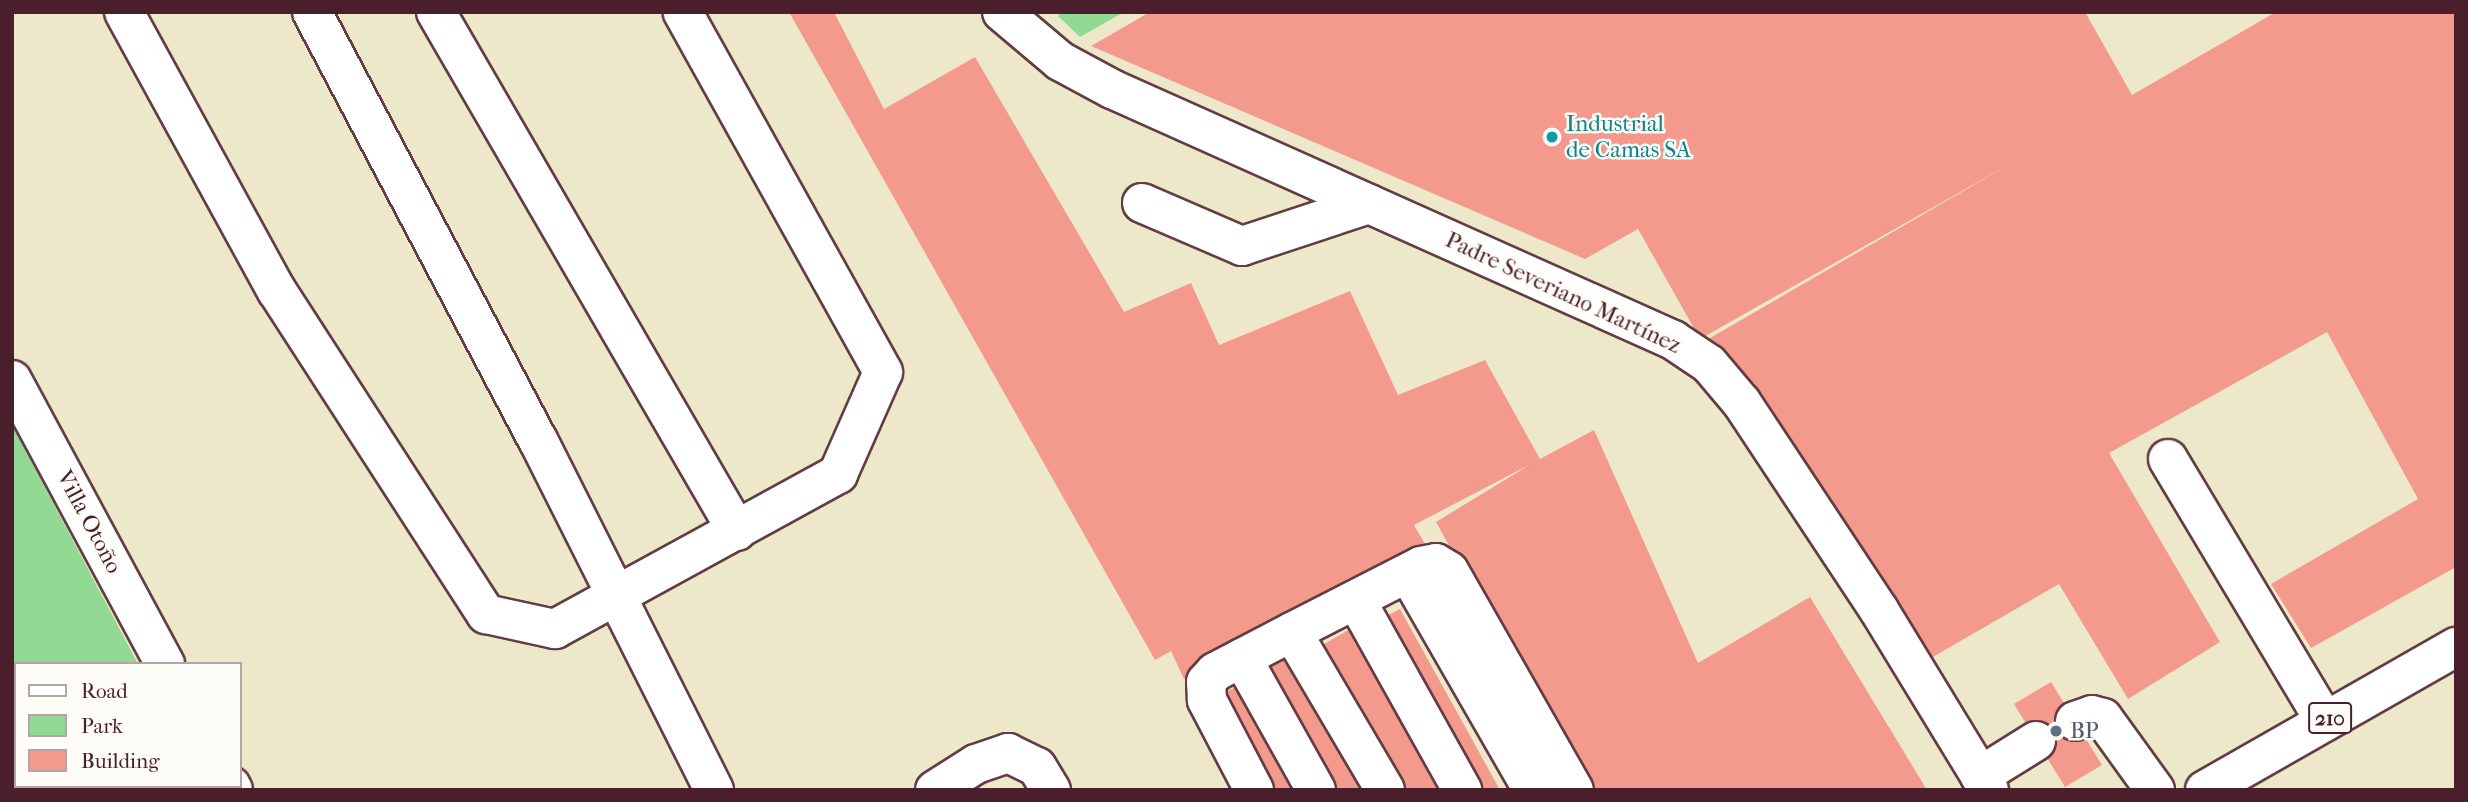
<!DOCTYPE html>
<html>
<head>
<meta charset="utf-8">
<style>
  body { margin:0 }
  #map { position:relative; width:2468px; height:802px; overflow:hidden; background:#eee8cb; font-family:"IM FELL French Canon",serif }
  div>[style] { position:absolute }
  .green>* { inset:0; background:#92d994 }
  .building>* { inset:0; background:#f39a8d }
  .roads { filter:drop-shadow(2px 0 #633d43) drop-shadow(-2px 0 #633d43) drop-shadow(0 2px #633d43) drop-shadow(0 -2px #633d43) }
  .minor>* { height:38px; margin:-19px; padding:0 19px; transform-origin:19px; border-radius:19px; background:#fff }
  .highway>* { height:38px; margin:-19px; padding:0 19px; transform-origin:19px; border-radius:19px; background:#fff }
  .dots>* { width:19px; height:19px; translate:-50% -50%; box-sizing:border-box; border:4px solid #fdfcf7; border-radius:50% }
  span { translate:-50% -50%; white-space:nowrap; text-align:center; line-height:1.15; -webkit-text-stroke:5px #fdfcf7; paint-order:stroke }
  .shield-label span { padding:2px 5px; background:#fdfcf7; border:2px solid; border-radius:5px; -webkit-text-stroke-width:0 }
  .shield-label { font-size:21px; color:#4a1f2b; font-weight:700 }
  .culture-label { font-size:23px; color:#0d838f }
  .left { translate:0 -50%; text-align:left }
  .street-label { font-size:23px; color:#4a1f2b }
  .service-label { font-size:23px; color:#4e5e75 }
  .frame { position:absolute; inset:0; border:14px solid #4a1f2b; pointer-events:none }
  .legend { position:absolute; left:14px; top:662px; width:228px; height:126px; box-sizing:border-box; background:#fdfcf7; border:2px solid #b5a4a5; margin:0; padding:9px 12px; list-style:none; font-size:21px; color:#4a1f2b }
  .legend li { display:flex; align-items:center; gap:14px; height:35px }
  .legend b { width:35px; border:2px solid #b5a4a5 }
</style>
</head>
<body>
<div id="map">
  <div class="green">
    <i style="clip-path:polygon(1063px 12px,1124px 12px,1080px 37px,1058px 16px)"></i>
    <i style="clip-path:polygon(12px 425px,138px 664px,16px 664px,16px 786px,205px 790px,12px 790px)"></i>
  </div>
  <div class="building">
    <i style="clip-path:polygon(789px 12px,834px 12px,884px 109px,975px 57px,1124px 312px,1191px 283px,1219px 345px,1350px 291px,1398px 395px,1485px 360px,1540px 459px,1594px 430px,1698px 663px,1810px 597px,1927px 790px,1584px 790px,1436px 522px,1531px 464px,1414px 525px,1426px 546px,1184px 679px,1171px 651px,1155px 660px)"></i>
    <i style="clip-path:polygon(1150px 12px,2085px 12px,2132px 95px,2276px 12px,2456px 12px,2456px 567px,2311px 648px,2271px 584px,2418px 499px,2327px 332px,2109px 453px,2220px 642px,2128px 699px,2059px 584px,1919px 665px,1872px 583px,1710px 338px,2010px 164px,1700px 339px,1638px 229px,1585px 259px,1091px 46px)"></i>
    <i style="clip-path:polygon(1400px 609px,1500px 790px,1467px 790px,1371px 624px)"></i>
    <i style="clip-path:polygon(1362px 622px,1456px 790px,1395px 790px,1314px 650px)"></i>
    <i style="clip-path:polygon(1294px 650px,1373px 790px,1329px 790px,1261px 671px)"></i>
    <i style="clip-path:polygon(2051px 682px,2102px 765px,2065px 787px,2014px 704px)"></i>
    <i style="clip-path:polygon(1242px 684px,1302px 790px,1255px 790px,1221px 694px)"></i>
  </div>
  <div class="roads">
    <div class="minor">
      <i style="left:124px;top:12px;width:318px;rotate:61.3deg"></i>
      <i style="left:277px;top:291px;width:385px;rotate:57.1deg"></i>
      <i style="left:486px;top:614px;width:71px;rotate:12.3deg"></i>
      <i style="left:555px;top:629px;width:323px;rotate:-28.7deg"></i>
      <i style="left:838px;top:474px;width:111px;rotate:-66.2deg"></i>
      <i style="left:883px;top:372px;width:412px;rotate:-119.1deg"></i>
      <i style="left:312px;top:12px;width:484px;rotate:62.2deg"></i>
      <i style="left:538px;top:440px;width:392px;rotate:63.3deg"></i>
      <i style="left:436px;top:12px;width:600px;rotate:59.89deg"></i>
      <i style="left:1002px;top:12px;width:76px;rotate:40.2deg"></i>
      <i style="left:1060px;top:61px;width:59px;rotate:28.3deg"></i>
      <i style="left:1112px;top:89px;width:615px;rotate:24.1deg"></i>
      <i style="left:1673px;top:340px;width:43px;rotate:33.7deg"></i>
      <i style="left:1709px;top:364px;width:51px;rotate:49.8deg"></i>
      <i style="left:1742px;top:403px;width:248px;rotate:56.5deg"></i>
      <i style="left:1879px;top:610px;width:211px;rotate:58.6deg"></i>
      <i style="left:1142px;top:203px;width:109px;rotate:23.3deg"></i>
      <i style="left:1242px;top:246px;width:134px;rotate:-18.3deg"></i>
      <i style="left:12px;top:380px;width:323px;rotate:61.7deg"></i>
      <i style="left:2168px;top:459px;width:305px;rotate:59.1deg"></i>
      <i style="left:1408px;top:573px;width:250px;rotate:60.1deg"></i>
      <i style="left:1356px;top:600px;width:218px;rotate:60.8deg"></i>
      <i style="left:1292px;top:632px;width:183px;rotate:59.5deg"></i>
      <i style="left:1242px;top:658px;width:151px;rotate:60.7deg"></i>
      <i style="left:2075px;top:721px;width:18px;rotate:-19deg"></i>
      <i style="left:2092px;top:715px;width:11px;rotate:15deg"></i>
      <i style="left:2103px;top:718px;width:89px;rotate:54.2deg"></i>
      <i style="left:1980px;top:776px;width:66px;rotate:-32deg"></i>
      <i style="left:231px;top:786px;width:4px;rotate:63deg"></i>
      <i style="left:935px;top:790px;width:49px;rotate:-32.4deg"></i>
      <i style="left:976px;top:764px;width:34px;rotate:-19deg"></i>
      <i style="left:1008px;top:753px;width:32px;rotate:26deg"></i>
      <i style="left:1037px;top:767px;width:27px;rotate:59deg"></i>
      <i style="left:1254px;top:790px;width:102px;rotate:-117.6deg"></i>
      <i style="left:1207px;top:700px;width:18px;rotate:-93deg"></i>
      <i style="left:1206px;top:682px;width:13px;rotate:-48deg"></i>
      <i style="left:1215px;top:672px;width:87px;rotate:-27.5deg"></i>
      <i style="left:1292px;top:632px;width:145px;rotate:-27.1deg"></i>
      <i style="left:1421px;top:566px;width:15px;rotate:-11deg"></i>
      <i style="left:1436px;top:563px;width:15px;rotate:32deg"></i>
      <i style="left:1449px;top:571px;width:252px;rotate:60.3deg"></i>
    </div>
    <div class="highway">
      <i style="left:2205px;top:790px;width:289px;rotate:-29.7deg"></i>
    </div>
  </div>
  <div class="dots">
    <i style="left:1552px;top:137px;background:#0f9aa8"></i>
    <i style="left:2056px;top:731px;background:#5c6f8a"></i>
  </div>
  <div class="shield-label">
    <span style="left:2330px;top:718px">210</span>
  </div>
  <div class="culture-label">
    <span class="left" style="left:1566px;top:137px">Industrial<br>de Camas SA</span>
  </div>
  <div class="street-label">
    <span style="left:1563px;top:293px;rotate:25deg">Padre Severiano Martínez</span>
    <span style="left:89px;top:522px;rotate:62deg">Villa Otoño</span>
  </div>
  <div class="service-label">
    <span class="left" style="left:2070px;top:731px">BP</span>
  </div>
  <div class="frame"></div>
  <ul class="legend">
  <li><b style="height:9px;background:#fff"></b>Road</li>
  <li><b style="height:19px;background:#92d994"></b>Park</li>
  <li><b style="height:19px;background:#f39a8d"></b>Building</li>
  </ul>
</div>
</body>
</html>
